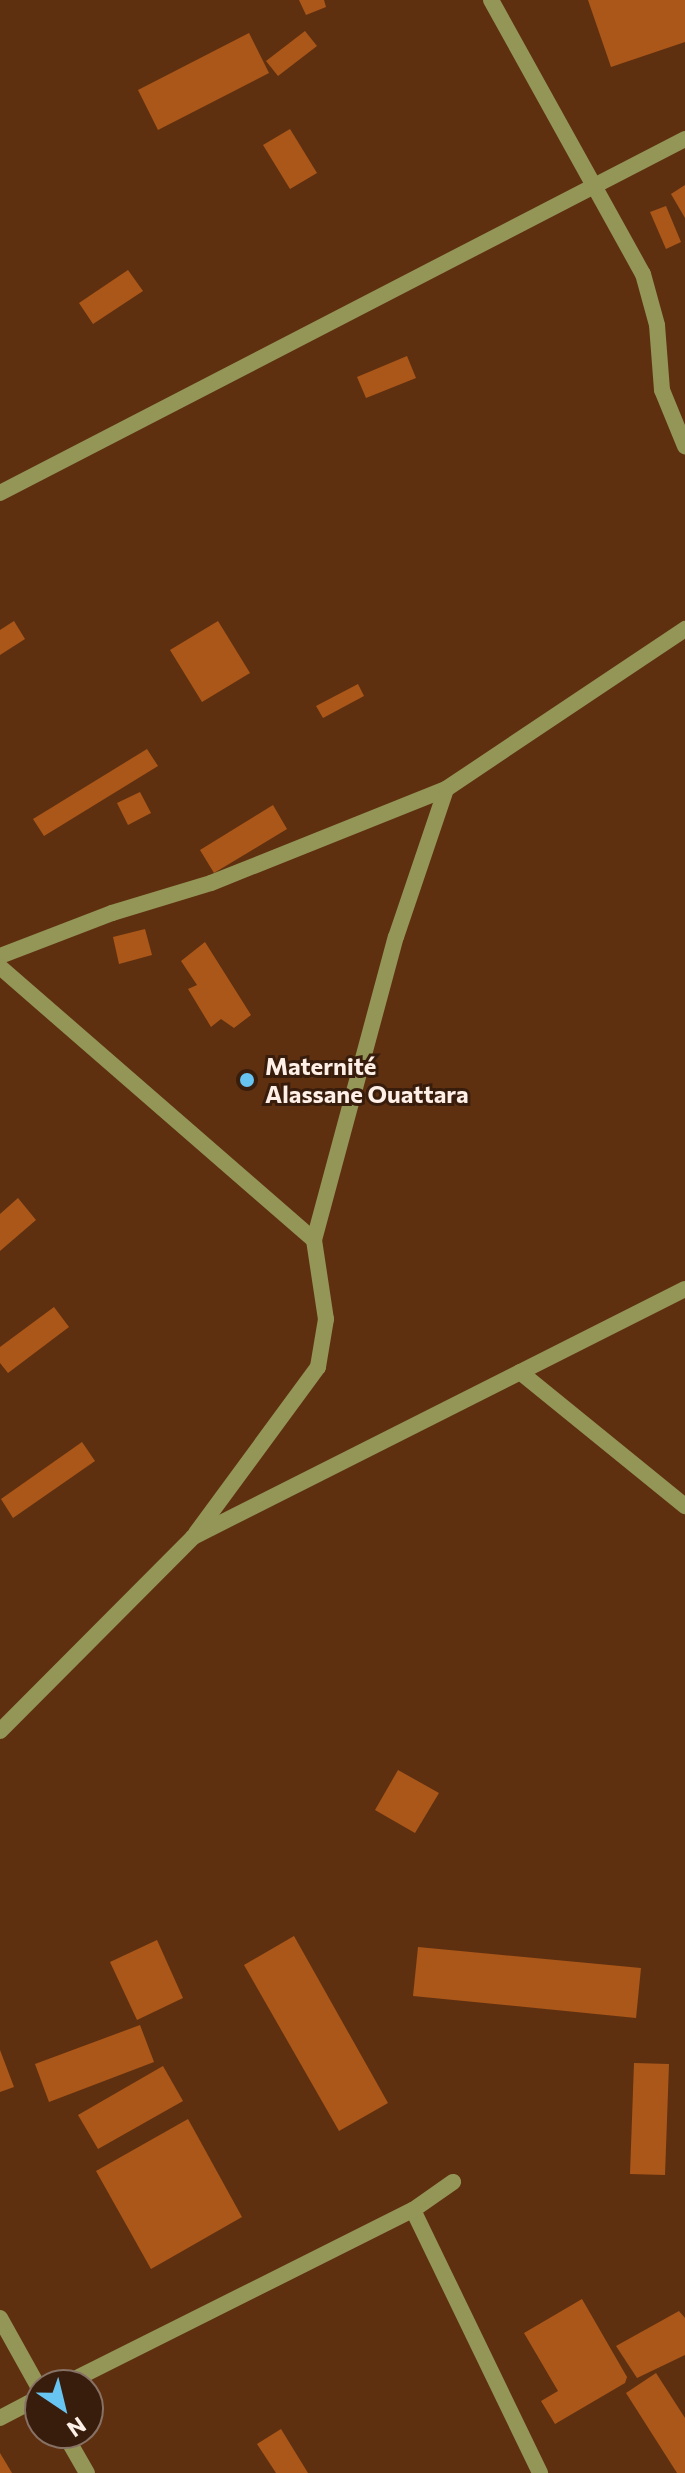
<!DOCTYPE html>
<html>
<head>
<meta charset="utf-8">
<style>
  body { margin:0 }
  #map { position:relative; width:685px; height:2473px; overflow:hidden; background:#5f3010; font-family:Commissioner,sans-serif }
  div>[style] { position:absolute }
  .building>* { inset:0; background:#ab5719 }
  .street>* { height:16px; margin:-8px; padding:0 8px; transform-origin:8px; border-radius:8px; background:#939657 }
  .dots>* { width:22px; height:22px; translate:-50% -50%; box-sizing:border-box; border:4px solid #381d0c; border-radius:50% }
  span { translate:-50% -50%; white-space:nowrap; text-align:center; line-height:1.15; -webkit-text-stroke:6px #381d0c; paint-order:stroke }
  .poi-label { font-size:24px; color:#feefe7; font-weight:700 }
  .left { translate:0 -50%; text-align:left }
  .north { position:absolute; left:24px; top:2369px; width:80px; height:80px; box-sizing:border-box; background:#381d0c; border:2px solid #877164; border-radius:50%; rotate:145deg; font-size:22px; font-weight:700; line-height:32px; text-align:center; color:#feefe7 }
  .north::after { content:''; display:block; margin:auto; width:28px; height:36px; background:#68c4f0; clip-path:polygon(50% 0,100% 100%,50% 72%,0 100%) }
</style>
</head>
<body>
<div id="map">
  <div class="building">
    <i style="clip-path:polygon(299px 0,324px 0,326px 7px,306px 15px)"></i>
    <i style="clip-path:polygon(588px 0,685px 0,685px 42px,611px 67px)"></i>
    <i style="clip-path:polygon(305px 31px,317px 46px,278px 76px,266px 61px)"></i>
    <i style="clip-path:polygon(249px 33px,269px 73px,158px 130px,138px 90px)"></i>
    <i style="clip-path:polygon(290px 129px,317px 173px,290px 189px,263px 145px)"></i>
    <i style="clip-path:polygon(685px 185px,685px 218px,671px 194px)"></i>
    <i style="clip-path:polygon(666px 206px,681px 242px,666px 249px,650px 212px)"></i>
    <i style="clip-path:polygon(128px 270px,143px 291px,93px 324px,79px 303px)"></i>
    <i style="clip-path:polygon(407px 356px,416px 378px,366px 398px,357px 377px)"></i>
    <i style="clip-path:polygon(14px 621px,25px 639px,0 655px,0 630px)"></i>
    <i style="clip-path:polygon(218px 621px,250px 673px,202px 702px,170px 650px)"></i>
    <i style="clip-path:polygon(358px 684px,364px 696px,323px 718px,316px 706px)"></i>
    <i style="clip-path:polygon(147px 749px,158px 766px,44px 836px,33px 819px)"></i>
    <i style="clip-path:polygon(140px 792px,151px 813px,128px 825px,117px 803px)"></i>
    <i style="clip-path:polygon(273px 805px,287px 829px,214px 873px,200px 850px)"></i>
    <i style="clip-path:polygon(145px 929px,152px 955px,119px 964px,113px 937px)"></i>
    <i style="clip-path:polygon(205px 942px,251px 1015px,234px 1028px,221px 1019px,211px 1027px,188px 989px,197px 985px,181px 961px)"></i>
    <i style="clip-path:polygon(18px 1198px,36px 1220px,0 1251px,0 1214px)"></i>
    <i style="clip-path:polygon(54px 1307px,69px 1327px,8px 1373px,0 1363px,0 1347px)"></i>
    <i style="clip-path:polygon(82px 1442px,95px 1461px,13px 1518px,1px 1499px)"></i>
    <i style="clip-path:polygon(398px 1770px,439px 1793px,415px 1833px,375px 1810px)"></i>
    <i style="clip-path:polygon(294px 1936px,388px 2103px,339px 2131px,244px 1965px)"></i>
    <i style="clip-path:polygon(157px 1940px,183px 1998px,137px 2020px,110px 1962px)"></i>
    <i style="clip-path:polygon(418px 1947px,641px 1968px,636px 2018px,413px 1996px)"></i>
    <i style="clip-path:polygon(140px 2025px,154px 2062px,49px 2102px,35px 2064px)"></i>
    <i style="clip-path:polygon(0 2050px,14px 2087px,0 2092px)"></i>
    <i style="clip-path:polygon(634px 2063px,669px 2064px,665px 2175px,630px 2174px)"></i>
    <i style="clip-path:polygon(163px 2066px,183px 2101px,98px 2149px,78px 2115px)"></i>
    <i style="clip-path:polygon(188px 2119px,242px 2217px,151px 2269px,96px 2171px)"></i>
    <i style="clip-path:polygon(582px 2299px,627px 2377px,625px 2383px,555px 2424px,541px 2401px,558px 2391px,524px 2333px)"></i>
    <i style="clip-path:polygon(679px 2311px,685px 2318px,685px 2355px,637px 2378px,616px 2346px)"></i>
    <i style="clip-path:polygon(656px 2373px,685px 2418px,685px 2473px,677px 2473px,626px 2393px)"></i>
    <i style="clip-path:polygon(281px 2429px,308px 2473px,276px 2473px,257px 2444px)"></i>
    <i style="clip-path:polygon(0 2453px,12px 2473px,0 2473px)"></i>
  </div>
  <div class="street">
    <i style="left:491px;top:0;width:313px;rotate:61deg"></i>
    <i style="left:643px;top:274px;width:53px;rotate:74.6deg"></i>
    <i style="left:657px;top:325px;width:65px;rotate:85.6deg"></i>
    <i style="left:662px;top:390px;width:61px;rotate:67.7deg"></i>
    <i style="left:0;top:493px;width:771px;rotate:-27.33deg"></i>
    <i style="left:0;top:956px;width:120px;rotate:-21deg"></i>
    <i style="left:112px;top:913px;width:103px;rotate:-16.9deg"></i>
    <i style="left:211px;top:883px;width:253px;rotate:-21.8deg"></i>
    <i style="left:0;top:967px;width:416px;rotate:41deg"></i>
    <i style="left:314px;top:1240px;width:80px;rotate:81.4deg"></i>
    <i style="left:326px;top:1319px;width:49px;rotate:99.5deg"></i>
    <i style="left:318px;top:1367px;width:206px;rotate:126.3deg"></i>
    <i style="left:314px;top:1240px;width:314px;rotate:-74.9deg"></i>
    <i style="left:396px;top:937px;width:156px;rotate:-71.3deg"></i>
    <i style="left:446px;top:789px;width:288px;rotate:-33.8deg"></i>
    <i style="left:520px;top:1372px;width:213px;rotate:39.1deg"></i>
    <i style="left:0;top:1731px;width:274px;rotate:-45.1deg"></i>
    <i style="left:193px;top:1537px;width:551px;rotate:-26.75deg"></i>
    <i style="left:413px;top:2210px;width:292px;rotate:64.2deg"></i>
    <i style="left:0;top:2318px;width:82px;rotate:60.9deg"></i>
    <i style="left:63px;top:2385px;width:391px;rotate:-26.6deg"></i>
    <i style="left:413px;top:2210px;width:49px;rotate:-35deg"></i>
    <i style="left:0;top:2418px;width:45px;rotate:-27.7deg"></i>
    <i style="left:64px;top:2433px;width:46px;rotate:60.1deg"></i>
  </div>
  <div class="dots">
    <i style="left:247px;top:1080px;background:#68c4f0"></i>
  </div>
  <div class="poi-label">
    <span class="left" style="left:265px;top:1080px">Maternité<br>Alassane Ouattara</span>
  </div>
  <div class="north">N</div>
</div>
</body>
</html>
